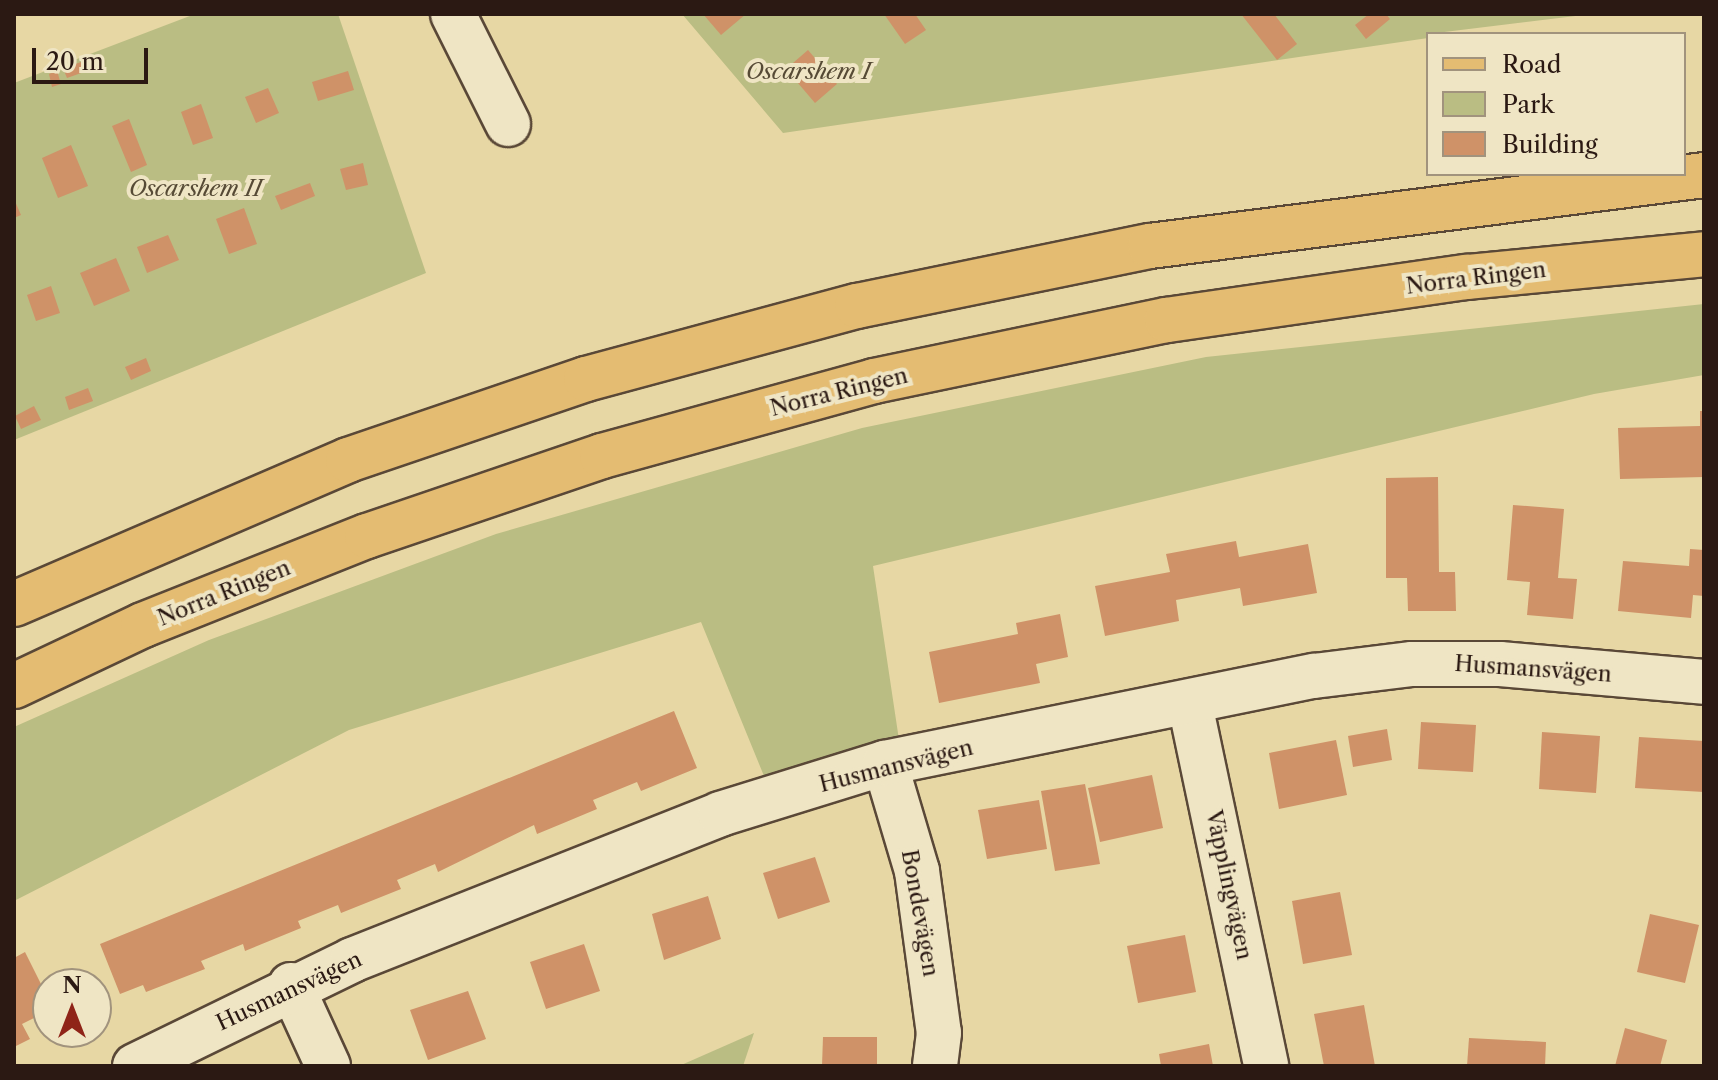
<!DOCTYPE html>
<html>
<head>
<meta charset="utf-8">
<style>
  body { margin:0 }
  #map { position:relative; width:1718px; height:1080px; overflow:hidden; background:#e7d7a4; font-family:"Libre Caslon Text",serif }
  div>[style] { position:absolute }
  .green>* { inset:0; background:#babd83 }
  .building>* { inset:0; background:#cf9268 }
  .roads { filter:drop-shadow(2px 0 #5a4837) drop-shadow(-2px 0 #5a4837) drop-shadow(0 2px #5a4837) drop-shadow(0 -2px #5a4837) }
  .minor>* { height:44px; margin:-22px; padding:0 22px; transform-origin:22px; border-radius:22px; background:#efe5c4 }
  .major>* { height:44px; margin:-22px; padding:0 22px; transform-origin:22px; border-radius:22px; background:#e4bc72 }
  span { translate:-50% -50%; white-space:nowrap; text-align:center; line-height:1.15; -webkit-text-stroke:8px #efe5c4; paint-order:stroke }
  .park-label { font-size:22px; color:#564a35; font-style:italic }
  .street-label { font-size:22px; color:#2b1913 }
  .frame { position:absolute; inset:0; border:16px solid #2b1913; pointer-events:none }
  .legend { position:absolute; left:1426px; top:32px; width:260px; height:144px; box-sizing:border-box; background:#efe5c4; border:2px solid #a1937d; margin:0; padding:10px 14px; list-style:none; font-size:24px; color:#2b1913 }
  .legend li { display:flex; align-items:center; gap:16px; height:40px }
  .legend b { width:40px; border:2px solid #a1937d }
  .north { position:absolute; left:32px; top:968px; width:80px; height:80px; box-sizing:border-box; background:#efe5c4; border:2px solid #a1937d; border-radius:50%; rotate:0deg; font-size:22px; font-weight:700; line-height:32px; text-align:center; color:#2b1913 }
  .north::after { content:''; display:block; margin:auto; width:28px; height:36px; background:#8f2418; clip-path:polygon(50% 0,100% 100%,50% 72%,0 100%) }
  .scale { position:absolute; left:32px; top:48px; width:116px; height:36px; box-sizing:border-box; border:4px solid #2b1913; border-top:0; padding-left:10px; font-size:24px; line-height:28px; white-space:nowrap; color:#2b1913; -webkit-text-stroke:6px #efe5c4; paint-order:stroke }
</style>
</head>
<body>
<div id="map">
  <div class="green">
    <i style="clip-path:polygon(195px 14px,338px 14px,426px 273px,14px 440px,14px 83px)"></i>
    <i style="clip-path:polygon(682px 14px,1592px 14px,1428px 34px,1428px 38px,783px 133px)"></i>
    <i style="clip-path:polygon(1704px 304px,1704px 375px,1594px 394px,873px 566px,902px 760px,773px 798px,701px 622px,349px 730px,14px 901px,14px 727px,209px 640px,496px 534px,862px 428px,1206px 357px)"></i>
    <i style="clip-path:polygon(754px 1033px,743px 1066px,679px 1066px)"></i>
  </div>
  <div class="building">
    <i style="clip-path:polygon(703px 14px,746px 14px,721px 35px)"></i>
    <i style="clip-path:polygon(884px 14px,915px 14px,926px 30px,905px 44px)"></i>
    <i style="clip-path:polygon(1241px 14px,1274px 14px,1297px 44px,1277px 60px)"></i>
    <i style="clip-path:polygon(1369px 14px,1386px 14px,1390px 19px,1366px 39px,1355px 25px)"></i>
    <i style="clip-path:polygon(808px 50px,837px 84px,815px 103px,786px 69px)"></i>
    <i style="clip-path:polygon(81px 62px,84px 72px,67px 78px,63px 68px)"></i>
    <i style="clip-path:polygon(57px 71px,61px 84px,52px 87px,49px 74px)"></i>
    <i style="clip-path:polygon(348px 71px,354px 90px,318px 101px,312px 82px)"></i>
    <i style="clip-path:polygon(268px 88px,279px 113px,256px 123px,245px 97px)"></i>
    <i style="clip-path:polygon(201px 104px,213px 138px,193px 145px,181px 112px)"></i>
    <i style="clip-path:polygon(129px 119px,147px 165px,131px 172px,112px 126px)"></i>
    <i style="clip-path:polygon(71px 145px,88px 186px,58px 198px,42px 158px)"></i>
    <i style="clip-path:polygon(363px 163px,368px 185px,346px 190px,340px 169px)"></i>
    <i style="clip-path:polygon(310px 183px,315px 196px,281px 210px,275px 196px)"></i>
    <i style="clip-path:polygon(14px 199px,21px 215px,14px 218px)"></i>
    <i style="clip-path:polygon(244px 208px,257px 244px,229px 254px,216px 219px)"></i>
    <i style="clip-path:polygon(168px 235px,179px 260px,147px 273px,137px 247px)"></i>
    <i style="clip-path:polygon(116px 258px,130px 291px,94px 306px,80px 273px)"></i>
    <i style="clip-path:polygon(51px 286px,60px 313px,36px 321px,27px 295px)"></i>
    <i style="clip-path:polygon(146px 358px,151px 371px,131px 380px,125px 367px)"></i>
    <i style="clip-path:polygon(88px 388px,93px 401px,69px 410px,65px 397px)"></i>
    <i style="clip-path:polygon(34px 406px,41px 420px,21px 429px,15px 416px)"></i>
    <i style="clip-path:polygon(1700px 411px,1704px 411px,1704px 477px,1620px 479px,1618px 428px,1700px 426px)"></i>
    <i style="clip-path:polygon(1438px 477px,1439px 572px,1455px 572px,1456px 611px,1408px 611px,1407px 578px,1386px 578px,1386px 478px)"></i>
    <i style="clip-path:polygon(1513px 505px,1564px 509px,1558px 578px,1577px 579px,1573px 619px,1527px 615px,1530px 582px,1507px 580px)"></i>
    <i style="clip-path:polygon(1236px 541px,1239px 557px,1308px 544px,1317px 593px,1243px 606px,1240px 588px,1176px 600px,1179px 621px,1105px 636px,1095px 586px,1170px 572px,1166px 554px)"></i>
    <i style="clip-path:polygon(1690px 549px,1704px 550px,1704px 596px,1693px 595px,1691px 618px,1618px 611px,1623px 561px,1689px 566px)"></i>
    <i style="clip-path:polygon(1060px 614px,1068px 657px,1036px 664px,1040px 683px,939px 703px,929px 652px,1018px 634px,1016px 623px)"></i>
    <i style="clip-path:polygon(674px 711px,697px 768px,641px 791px,637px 782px,593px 800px,597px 809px,566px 822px,537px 834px,534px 825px,438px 872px,435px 864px,397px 880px,401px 889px,341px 913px,338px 905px,298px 921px,301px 928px,245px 951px,243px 944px,201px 961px,205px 969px,146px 992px,143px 985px,120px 994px,100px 944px)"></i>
    <i style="clip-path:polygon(1421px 722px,1476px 725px,1473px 772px,1418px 769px)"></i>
    <i style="clip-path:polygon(1387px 729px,1392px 760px,1353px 767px,1348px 736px)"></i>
    <i style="clip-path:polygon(1542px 732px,1600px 736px,1596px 793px,1539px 789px)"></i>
    <i style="clip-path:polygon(1639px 737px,1704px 741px,1704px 792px,1635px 788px)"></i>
    <i style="clip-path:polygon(1336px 740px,1347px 795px,1279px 809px,1269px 753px)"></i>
    <i style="clip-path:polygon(1152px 775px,1163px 828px,1100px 842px,1088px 788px)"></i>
    <i style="clip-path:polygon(1085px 784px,1100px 864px,1055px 871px,1041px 791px)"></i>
    <i style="clip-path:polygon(1039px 800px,1047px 849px,987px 859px,978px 810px)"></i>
    <i style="clip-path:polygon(815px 857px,830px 902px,778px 919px,763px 873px)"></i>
    <i style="clip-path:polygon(1340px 892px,1352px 955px,1303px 964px,1292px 901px)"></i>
    <i style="clip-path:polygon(708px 896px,721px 939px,664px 960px,652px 914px)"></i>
    <i style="clip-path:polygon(1650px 914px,1699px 925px,1685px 983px,1637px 972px)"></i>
    <i style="clip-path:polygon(1185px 935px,1196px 992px,1138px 1003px,1127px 946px)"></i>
    <i style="clip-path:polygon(584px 944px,600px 991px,546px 1009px,530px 962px)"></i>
    <i style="clip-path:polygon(25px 952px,48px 998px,48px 1011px,22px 1024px,30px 1039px,14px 1047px,14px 958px)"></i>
    <i style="clip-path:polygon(468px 991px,486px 1039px,428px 1060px,410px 1010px)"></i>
    <i style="clip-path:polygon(1364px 1005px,1375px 1066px,1324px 1066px,1314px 1014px)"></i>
    <i style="clip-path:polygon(1625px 1028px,1667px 1040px,1660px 1066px,1615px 1066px)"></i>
    <i style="clip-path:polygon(823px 1037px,877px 1037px,877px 1066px,822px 1066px)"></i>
    <i style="clip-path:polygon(1469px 1038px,1546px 1042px,1545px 1066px,1467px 1066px)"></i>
    <i style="clip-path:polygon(1209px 1044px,1213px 1066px,1161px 1066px,1159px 1054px)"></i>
  </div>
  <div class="roads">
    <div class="minor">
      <i style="left:453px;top:14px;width:123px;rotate:63.4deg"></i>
      <i style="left:1190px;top:704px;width:370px;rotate:78.1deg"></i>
      <i style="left:885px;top:763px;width:113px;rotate:73.5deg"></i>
      <i style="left:917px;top:871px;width:163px;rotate:82.3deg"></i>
      <i style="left:939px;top:1033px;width:33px;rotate:97deg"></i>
      <i style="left:291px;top:985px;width:89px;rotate:65.4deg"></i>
      <i style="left:135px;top:1066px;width:242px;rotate:-26deg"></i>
      <i style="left:352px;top:960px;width:396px;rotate:-21.6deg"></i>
      <i style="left:720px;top:814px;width:173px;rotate:-17.2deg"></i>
      <i style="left:885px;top:763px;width:438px;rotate:-11.5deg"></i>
      <i style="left:1314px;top:676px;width:99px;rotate:-7deg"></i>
      <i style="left:1412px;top:664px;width:88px"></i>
      <i style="left:1500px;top:664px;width:205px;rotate:5deg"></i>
    </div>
    <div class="major">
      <i style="left:14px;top:604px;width:364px;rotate:-23.3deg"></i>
      <i style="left:348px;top:460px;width:251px;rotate:-18.8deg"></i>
      <i style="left:586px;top:379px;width:281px;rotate:-15.1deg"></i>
      <i style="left:857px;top:306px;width:299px;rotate:-11.6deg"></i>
      <i style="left:1150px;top:246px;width:559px;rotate:-7.3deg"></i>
      <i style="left:14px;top:686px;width:143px;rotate:-25.3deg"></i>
      <i style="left:143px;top:625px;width:241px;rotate:-21.7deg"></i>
      <i style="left:367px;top:536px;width:248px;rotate:-18.8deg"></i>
      <i style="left:602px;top:456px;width:282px;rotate:-15.4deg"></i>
      <i style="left:874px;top:381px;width:299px;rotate:-11.8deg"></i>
      <i style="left:1167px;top:320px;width:303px;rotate:-8.2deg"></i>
      <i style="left:1467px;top:277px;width:238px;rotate:-5.5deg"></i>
    </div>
  </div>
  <div class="park-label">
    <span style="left:808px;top:72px">Oscarshem I</span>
    <span style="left:195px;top:189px">Oscarshem II</span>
  </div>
  <div class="street-label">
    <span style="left:1476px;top:278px;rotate:-7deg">Norra Ringen</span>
    <span style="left:839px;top:392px;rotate:-14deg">Norra Ringen</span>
    <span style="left:224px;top:593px;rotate:-22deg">Norra Ringen</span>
    <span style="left:1533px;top:669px;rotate:4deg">Husmansvägen</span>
    <span style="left:896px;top:766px;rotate:-14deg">Husmansvägen</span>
    <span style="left:1229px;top:885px;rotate:78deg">Väpplingvägen</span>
    <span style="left:920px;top:913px;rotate:80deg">Bondevägen</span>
    <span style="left:289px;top:991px;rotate:-25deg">Husmansvägen</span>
  </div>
  <div class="frame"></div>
  <ul class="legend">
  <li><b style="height:10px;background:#e4bc72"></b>Road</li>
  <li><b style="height:22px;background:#babd83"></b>Park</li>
  <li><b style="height:22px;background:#cf9268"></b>Building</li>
  </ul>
  <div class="north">N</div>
  <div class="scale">20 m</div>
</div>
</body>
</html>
